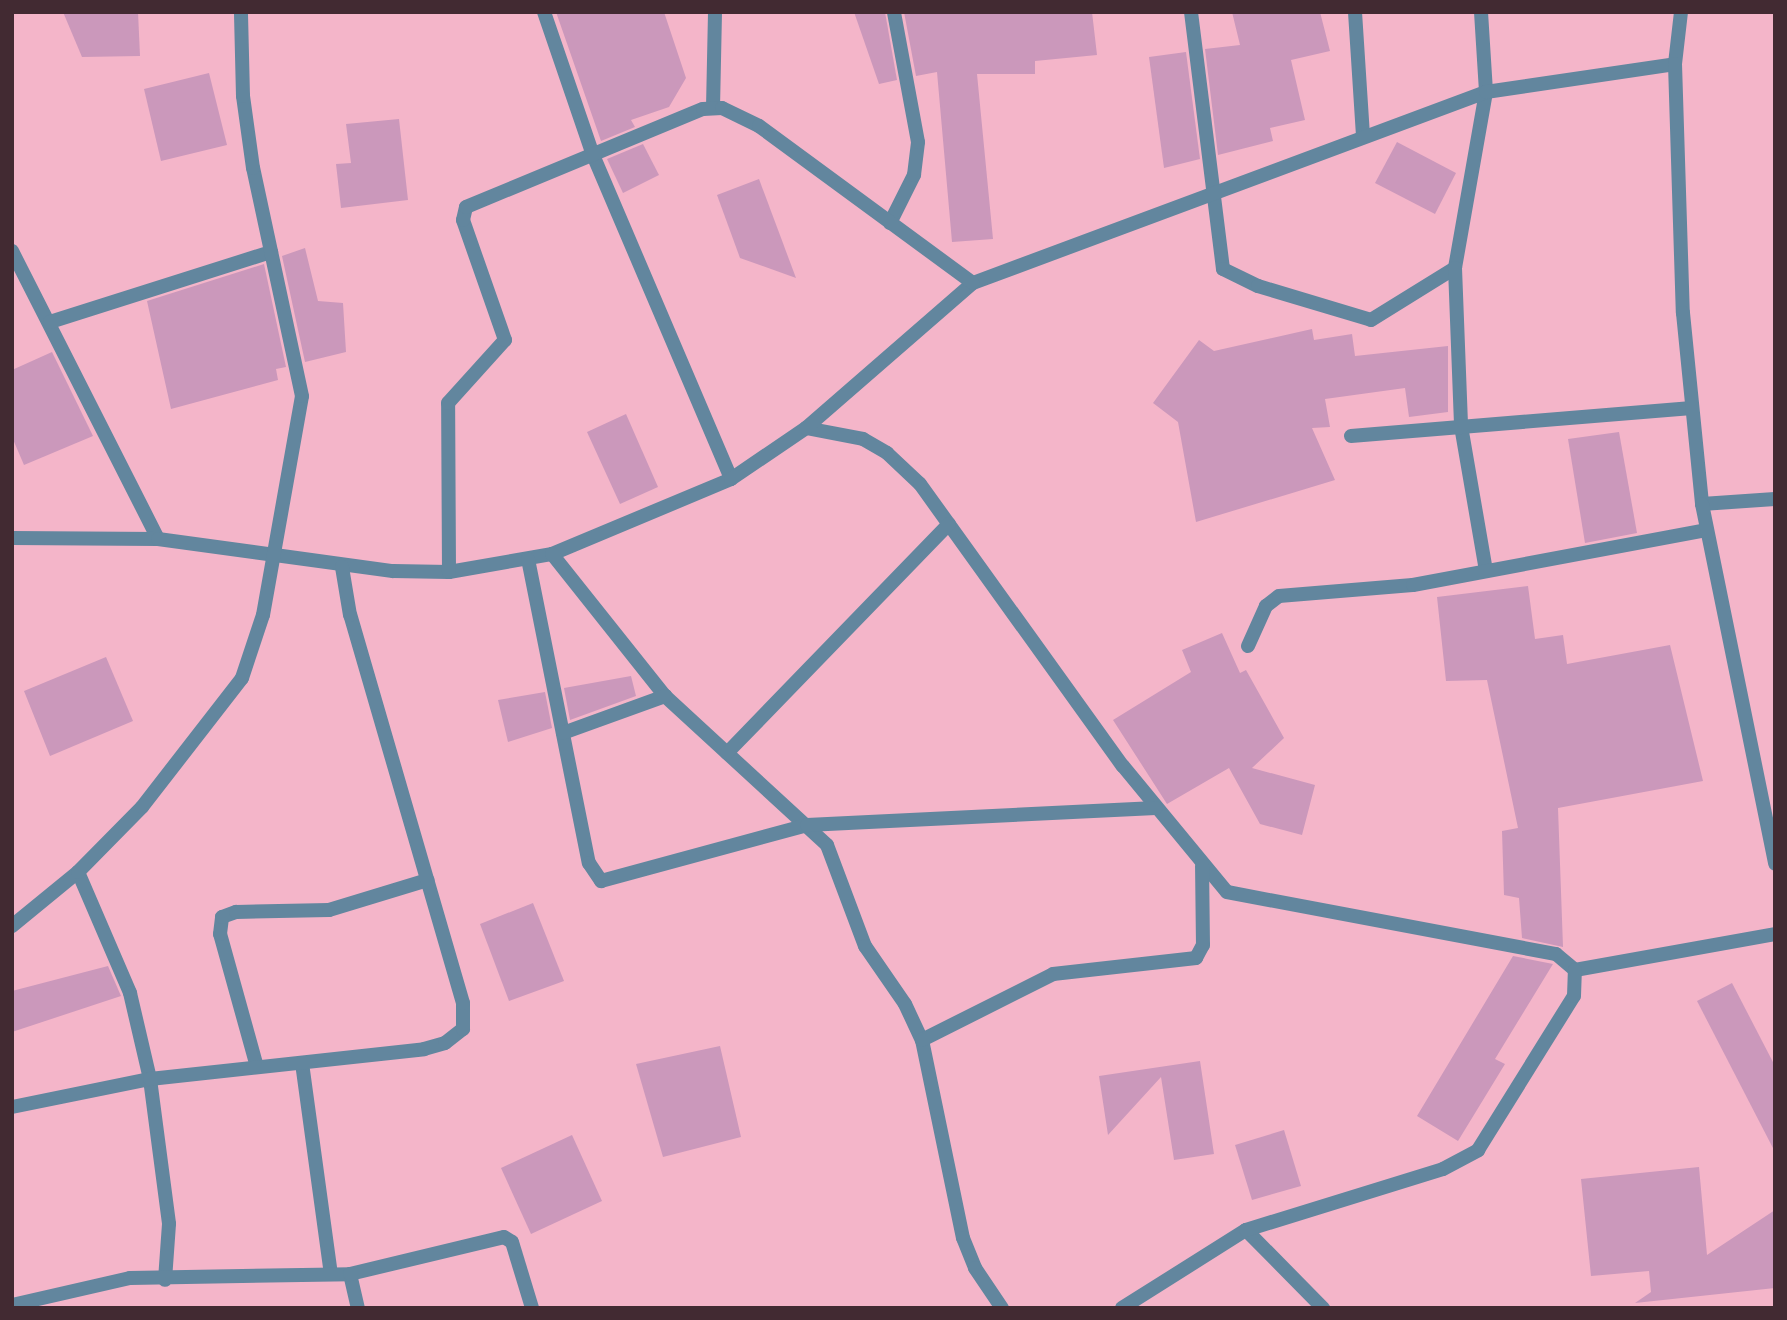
<!DOCTYPE html>
<html>
<head>
<meta charset="utf-8">
<style>
  body { margin:0 }
  #map { position:relative; width:1787px; height:1320px; overflow:hidden; background:#f4b5c9; font-family:Lato,sans-serif }
  div>[style] { position:absolute }
  .building>* { inset:0; background:#cb98bb }
  .minor>* { height:14px; margin:-7px; padding:0 7px; transform-origin:7px; border-radius:7px; background:#62869e }
  .tertiary>* { height:14px; margin:-7px; padding:0 7px; transform-origin:7px; border-radius:7px; background:#62869e }
  span { translate:-50% -50%; white-space:nowrap; text-align:center; line-height:1.15; -webkit-text-stroke:5px #f4b5c9; paint-order:stroke }
  .frame { position:absolute; inset:0; border:14px solid #422a32; pointer-events:none }
</style>
</head>
<body>
<div id="map">
  <div class="building">
    <i style="clip-path:polygon(63px 12px,138px 12px,140px 56px,82px 57px)"></i>
    <i style="clip-path:polygon(556px 12px,664px 12px,686px 78px,669px 107px,631px 120px,635px 127px,601px 141px)"></i>
    <i style="clip-path:polygon(854px 12px,885px 12px,897px 80px,879px 84px)"></i>
    <i style="clip-path:polygon(904px 12px,1092px 12px,1097px 55px,1035px 61px,1035px 74px,977px 74px,993px 239px,952px 242px,937px 72px,916px 76px)"></i>
    <i style="clip-path:polygon(1232px 12px,1320px 12px,1330px 51px,1291px 60px,1305px 120px,1270px 128px,1273px 141px,1218px 155px,1205px 49px,1240px 45px)"></i>
    <i style="clip-path:polygon(1186px 52px,1200px 159px,1164px 168px,1149px 57px)"></i>
    <i style="clip-path:polygon(209px 73px,227px 145px,161px 161px,144px 89px)"></i>
    <i style="clip-path:polygon(399px 119px,408px 200px,341px 208px,336px 164px,351px 163px,346px 124px)"></i>
    <i style="clip-path:polygon(1397px 142px,1456px 173px,1435px 214px,1375px 183px)"></i>
    <i style="clip-path:polygon(643px 144px,659px 175px,623px 193px,607px 159px)"></i>
    <i style="clip-path:polygon(759px 179px,796px 278px,740px 258px,717px 195px)"></i>
    <i style="clip-path:polygon(305px 248px,318px 301px,343px 303px,346px 352px,305px 362px,282px 256px)"></i>
    <i style="clip-path:polygon(264px 264px,286px 367px,276px 369px,278px 380px,171px 409px,147px 301px)"></i>
    <i style="clip-path:polygon(1312px 329px,1314px 340px,1352px 334px,1355px 356px,1448px 346px,1448px 412px,1409px 417px,1405px 388px,1325px 399px,1330px 427px,1312px 428px,1335px 480px,1196px 522px,1178px 422px,1153px 403px,1199px 340px,1214px 351px)"></i>
    <i style="clip-path:polygon(52px 352px,93px 436px,24px 465px,12px 437px,12px 370px)"></i>
    <i style="clip-path:polygon(626px 414px,658px 487px,620px 504px,587px 432px)"></i>
    <i style="clip-path:polygon(1619px 432px,1637px 533px,1585px 543px,1568px 439px)"></i>
    <i style="clip-path:polygon(1528px 586px,1535px 639px,1563px 635px,1567px 664px,1670px 645px,1703px 781px,1558px 808px,1563px 947px,1522px 938px,1519px 898px,1504px 895px,1502px 831px,1518px 828px,1487px 680px,1446px 681px,1437px 597px)"></i>
    <i style="clip-path:polygon(1222px 633px,1240px 673px,1246px 670px,1284px 738px,1252px 768px,1315px 785px,1302px 835px,1260px 824px,1229px 768px,1167px 804px,1113px 720px,1191px 672px,1182px 650px)"></i>
    <i style="clip-path:polygon(106px 657px,133px 721px,50px 756px,24px 691px)"></i>
    <i style="clip-path:polygon(631px 676px,636px 696px,570px 720px,564px 688px)"></i>
    <i style="clip-path:polygon(545px 692px,552px 728px,508px 742px,498px 700px)"></i>
    <i style="clip-path:polygon(533px 903px,564px 981px,509px 1001px,480px 924px)"></i>
    <i style="clip-path:polygon(1513px 956px,1553px 964px,1495px 1059px,1505px 1064px,1458px 1141px,1417px 1116px)"></i>
    <i style="clip-path:polygon(108px 966px,121px 996px,12px 1032px,12px 991px)"></i>
    <i style="clip-path:polygon(1732px 983px,1775px 1066px,1775px 1152px,1697px 1001px)"></i>
    <i style="clip-path:polygon(720px 1046px,741px 1137px,663px 1157px,636px 1064px)"></i>
    <i style="clip-path:polygon(1200px 1061px,1214px 1154px,1174px 1160px,1161px 1077px,1108px 1135px,1099px 1076px)"></i>
    <i style="clip-path:polygon(1284px 1130px,1301px 1186px,1252px 1200px,1235px 1145px)"></i>
    <i style="clip-path:polygon(572px 1135px,602px 1201px,531px 1234px,501px 1168px)"></i>
    <i style="clip-path:polygon(1699px 1167px,1707px 1255px,1775px 1210px,1775px 1288px,1635px 1303px,1651px 1292px,1649px 1271px,1591px 1276px,1581px 1179px)"></i>
  </div>
  <div class="minor">
    <i style="left:544px;top:12px;width:151px;rotate:71.1deg"></i>
    <i style="left:593px;top:155px;width:352px;rotate:66.9deg"></i>
    <i style="left:1191px;top:12px;width:259px;rotate:82.9deg"></i>
    <i style="left:1223px;top:269px;width:39px;rotate:26deg"></i>
    <i style="left:1258px;top:286px;width:118px;rotate:16.7deg"></i>
    <i style="left:1371px;top:320px;width:99px;rotate:-31.8deg"></i>
    <i style="left:1355px;top:12px;width:125px;rotate:86.3deg"></i>
    <i style="left:1481px;top:12px;width:80px;rotate:86.4deg"></i>
    <i style="left:1486px;top:92px;width:179px;rotate:100deg"></i>
    <i style="left:1455px;top:268px;width:158px;rotate:87.8deg"></i>
    <i style="left:1461px;top:426px;width:147px;rotate:80.2deg"></i>
    <i style="left:713px;top:108px;width:96px;rotate:-88.8deg"></i>
    <i style="left:890px;top:223px;width:54px;rotate:-63.4deg"></i>
    <i style="left:914px;top:175px;width:33px;rotate:-83deg"></i>
    <i style="left:918px;top:142px;width:132px;rotate:-100.5deg"></i>
    <i style="left:12px;top:251px;width:323px;rotate:63.1deg"></i>
    <i style="left:50px;top:322px;width:232px;rotate:-17.6deg"></i>
    <i style="left:806px;top:428px;width:58px;rotate:10.9deg"></i>
    <i style="left:863px;top:439px;width:28px;rotate:30deg"></i>
    <i style="left:887px;top:453px;width:45px;rotate:43.2deg"></i>
    <i style="left:920px;top:484px;width:347px;rotate:54.3deg"></i>
    <i style="left:1123px;top:766px;width:163px;rotate:50.5deg"></i>
    <i style="left:1227px;top:892px;width:335px;rotate:10.7deg"></i>
    <i style="left:1556px;top:954px;width:25px;rotate:40deg"></i>
    <i style="left:1575px;top:970px;width:203px;rotate:-10.2deg"></i>
    <i style="left:1351px;top:436px;width:342px;rotate:-4.7deg"></i>
    <i style="left:1702px;top:504px;width:73px;rotate:-3.9deg"></i>
    <i style="left:12px;top:538px;width:146px;rotate:0.4deg"></i>
    <i style="left:158px;top:539px;width:237px;rotate:7.8deg"></i>
    <i style="left:393px;top:571px;width:56px;rotate:1deg"></i>
    <i style="left:449px;top:572px;width:105px;rotate:-9.9deg"></i>
    <i style="left:552px;top:554px;width:194px;rotate:-22.7deg"></i>
    <i style="left:731px;top:479px;width:91px;rotate:-34.2deg"></i>
    <i style="left:806px;top:428px;width:221px;rotate:-41deg"></i>
    <i style="left:973px;top:283px;width:547px;rotate:-20.42deg"></i>
    <i style="left:1486px;top:92px;width:191px;rotate:-8.4deg"></i>
    <i style="left:552px;top:554px;width:181px;rotate:51.5deg"></i>
    <i style="left:665px;top:696px;width:220px;rotate:42.6deg"></i>
    <i style="left:827px;top:845px;width:108px;rotate:69.4deg"></i>
    <i style="left:865px;top:946px;width:70px;rotate:55.4deg"></i>
    <i style="left:905px;top:1004px;width:40px;rotate:65deg"></i>
    <i style="left:922px;top:1040px;width:202px;rotate:78.3deg"></i>
    <i style="left:963px;top:1238px;width:32px;rotate:68deg"></i>
    <i style="left:975px;top:1268px;width:48px;rotate:56deg"></i>
    <i style="left:528px;top:559px;width:310px;rotate:78.7deg"></i>
    <i style="left:589px;top:863px;width:22px;rotate:56deg"></i>
    <i style="left:601px;top:881px;width:213px;rotate:-15.2deg"></i>
    <i style="left:807px;top:825px;width:349px;rotate:-2.8deg"></i>
    <i style="left:449px;top:572px;width:169px;rotate:-90.3deg"></i>
    <i style="left:448px;top:403px;width:85px;rotate:-47.9deg"></i>
    <i style="left:505px;top:340px;width:127px;rotate:-109.3deg"></i>
    <i style="left:463px;top:220px;width:13px;rotate:-77deg"></i>
    <i style="left:466px;top:207px;width:256px;rotate:-22.5deg"></i>
    <i style="left:703px;top:109px;width:19px;rotate:-3deg"></i>
    <i style="left:722px;top:108px;width:41px;rotate:25.9deg"></i>
    <i style="left:759px;top:126px;width:265px;rotate:36.3deg"></i>
    <i style="left:1248px;top:646px;width:44px;rotate:-65.8deg"></i>
    <i style="left:1266px;top:606px;width:16px;rotate:-38deg"></i>
    <i style="left:1279px;top:596px;width:134px;rotate:-4.7deg"></i>
    <i style="left:1413px;top:585px;width:298px;rotate:-10.6deg"></i>
    <i style="left:563px;top:733px;width:109px;rotate:-19.9deg"></i>
    <i style="left:727px;top:753px;width:319px;rotate:-45.9deg"></i>
    <i style="left:78px;top:872px;width:132px;rotate:66.7deg"></i>
    <i style="left:130px;top:993px;width:88px;rotate:76.9deg"></i>
    <i style="left:150px;top:1079px;width:146px;rotate:82.5deg"></i>
    <i style="left:169px;top:1224px;width:56px;rotate:94.1deg"></i>
    <i style="left:12px;top:926px;width:85px;rotate:-39.3deg"></i>
    <i style="left:78px;top:872px;width:91px;rotate:-45.4deg"></i>
    <i style="left:142px;top:807px;width:163px;rotate:-52.2deg"></i>
    <i style="left:242px;top:678px;width:66px;rotate:-71.6deg"></i>
    <i style="left:263px;top:615px;width:222px;rotate:-79.9deg"></i>
    <i style="left:302px;top:396px;width:233px;rotate:-102.1deg"></i>
    <i style="left:253px;top:168px;width:73px;rotate:-97.9deg"></i>
    <i style="left:243px;top:96px;width:84px;rotate:-91.4deg"></i>
    <i style="left:922px;top:1040px;width:147px;rotate:-26.7deg"></i>
    <i style="left:1053px;top:974px;width:144px;rotate:-6.4deg"></i>
    <i style="left:1196px;top:958px;width:15px;rotate:-62deg"></i>
    <i style="left:1203px;top:945px;width:79px;rotate:-90.7deg"></i>
    <i style="left:302px;top:1063px;width:213px;rotate:82.2deg"></i>
    <i style="left:257px;top:1067px;width:138px;rotate:-105.5deg"></i>
    <i style="left:220px;top:934px;width:17px;rotate:-83deg"></i>
    <i style="left:222px;top:917px;width:15px;rotate:-20deg"></i>
    <i style="left:236px;top:912px;width:93px;rotate:-1.2deg"></i>
    <i style="left:329px;top:910px;width:103px;rotate:-16.9deg"></i>
    <i style="left:12px;top:1107px;width:141px;rotate:-11.5deg"></i>
    <i style="left:150px;top:1079px;width:276px;rotate:-6.2deg"></i>
    <i style="left:424px;top:1049px;width:22px;rotate:-16deg"></i>
    <i style="left:445px;top:1043px;width:23px;rotate:-38deg"></i>
    <i style="left:463px;top:1029px;width:26px;rotate:-90deg"></i>
    <i style="left:463px;top:1003px;width:404px;rotate:-106.2deg"></i>
    <i style="left:350px;top:615px;width:49px;rotate:-99.5deg"></i>
    <i style="left:1246px;top:1230px;width:110px;rotate:45.4deg"></i>
    <i style="left:350px;top:1274px;width:35px;rotate:77deg"></i>
    <i style="left:12px;top:1305px;width:121px;rotate:-12.9deg"></i>
    <i style="left:130px;top:1278px;width:220px;rotate:-1deg"></i>
    <i style="left:350px;top:1274px;width:158px;rotate:-13.5deg"></i>
    <i style="left:504px;top:1237px;width:9px;rotate:32deg"></i>
    <i style="left:512px;top:1242px;width:69px;rotate:73.1deg"></i>
    <i style="left:1122px;top:1308px;width:146px;rotate:-32.2deg"></i>
    <i style="left:1246px;top:1230px;width:206px;rotate:-17.2deg"></i>
    <i style="left:1443px;top:1169px;width:40px;rotate:-28deg"></i>
    <i style="left:1478px;top:1150px;width:181px;rotate:-58.1deg"></i>
    <i style="left:1574px;top:996px;width:26px;rotate:-88deg"></i>
  </div>
  <div class="tertiary">
    <i style="left:1681px;top:12px;width:52px;rotate:96.6deg"></i>
    <i style="left:1675px;top:64px;width:249px;rotate:88.2deg"></i>
    <i style="left:1683px;top:313px;width:192px;rotate:84.3deg"></i>
    <i style="left:1702px;top:504px;width:367px;rotate:78.5deg"></i>
  </div>
  <div class="frame"></div>
</div>
</body>
</html>
